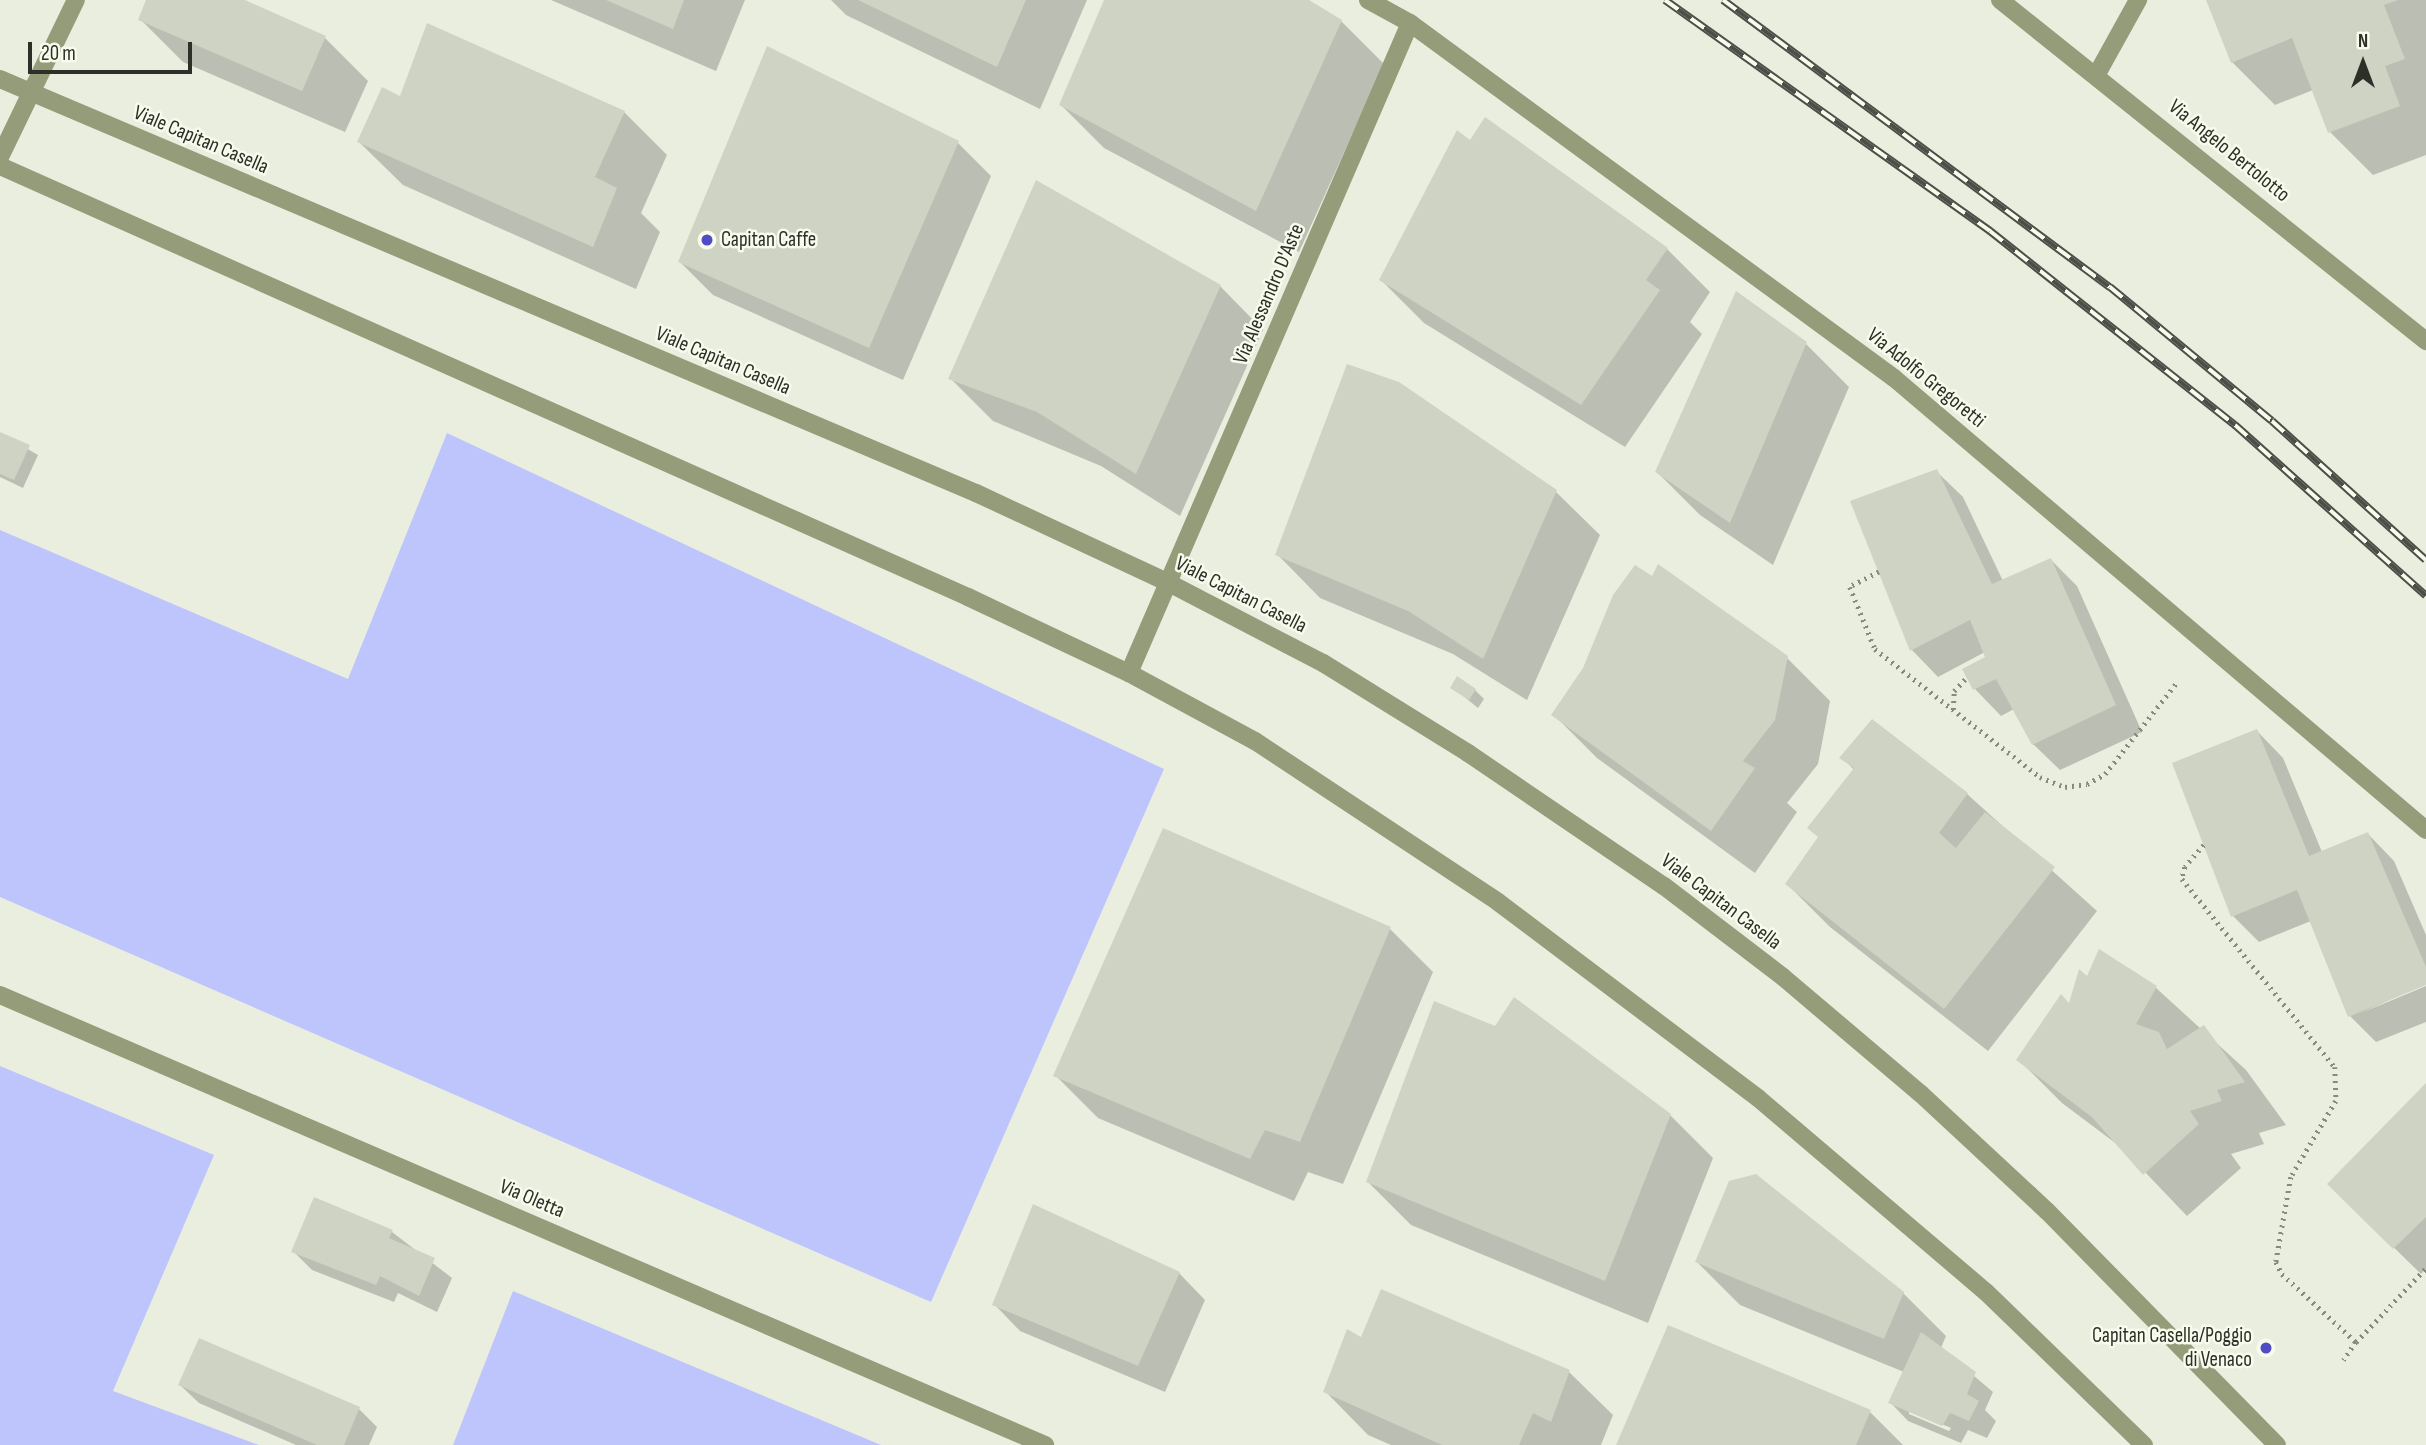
<!DOCTYPE html>
<html>
<head>
<meta charset="utf-8">
<style>
  body { margin:0 }
  #map { position:relative; width:2426px; height:1445px; overflow:hidden; background:#eaeedf; font-family:"Sofia Sans Condensed",sans-serif }
  div>[style] { position:absolute }
  .green>* { inset:0; background:#bec5fc }
  .shadow>* { inset:0; background:#0003 }
  .building>* { inset:0; background:#cfd3c4 }
  .path>* { height:4.5px; margin-top:-2.25px; transform-origin:0; background:repeating-linear-gradient(90deg,#878a7f 0 2px,transparent 0 7px) }
  .minor>* { height:18px; margin:-9px; padding:0 9px; transform-origin:9px; border-radius:9px; background:#949c79 }
  .rail>* { height:8px; margin-top:-4px; transform-origin:0; background:repeating-linear-gradient(90deg,#f7fbec 0 16px,#4c4e47 0 32px); box-sizing:border-box; border-block:2px solid #4c4e47 }
  .dots>* { width:19px; height:19px; translate:-50% -50%; box-sizing:border-box; border:4px solid #f7fbec; border-radius:50% }
  span { translate:-50% -50%; white-space:nowrap; text-align:center; line-height:1.15; -webkit-text-stroke:5px #f7fbec; paint-order:stroke }
  .street-label { font-size:21px; color:#2d2f29 }
  .poi-label { font-size:21px; color:#2d2f29 }
  .left { translate:0 -50%; text-align:left }
  .right { translate:-100% -50%; text-align:right }
  .north { position:absolute; left:2328px; top:28px; width:70px; height:70px; -webkit-text-stroke:5px #f7fbec; paint-order:stroke; rotate:0deg; font-size:19px; font-weight:700; line-height:28px; text-align:center; color:#2d2f29 }
  .north::after { content:''; display:block; margin:auto; width:24px; height:32px; background:#2d2f29; clip-path:polygon(50% 0,100% 100%,50% 72%,0 100%) }
  .scale { position:absolute; left:28px; top:42px; width:164px; height:32px; box-sizing:border-box; border:4px solid #2d2f29; border-top:0; padding-left:9px; font-size:21px; line-height:24px; white-space:nowrap; color:#2d2f29; -webkit-text-stroke:5px #f7fbec; paint-order:stroke }
</style>
</head>
<body>
<div id="map">
  <div class="green">
    <i style="clip-path:polygon(447px 433px,1164px 769px,931px 1302px,0 897px,0 530px,348px 679px)"></i>
    <i style="clip-path:polygon(0 1066px,214px 1155px,113px 1391px,259px 1445px,0 1445px)"></i>
    <i style="clip-path:polygon(513px 1291px,881px 1445px,453px 1445px)"></i>
  </div>
  <div class="shadow">
    <i style="clip-path:polygon(148px 0,241px 0,325px 38px,368px 81px,345px 132px,183px 62px,140px 19px)"></i>
    <i style="clip-path:polygon(551px 0,745px 0,716px 71px)"></i>
    <i style="clip-path:polygon(831px 0,1087px 0,1040px 109px,846px 15px)"></i>
    <i style="clip-path:polygon(1106px 0,1306px 0,1341px 21px,1384px 64px,1299px 252px,1104px 148px,1061px 105px)"></i>
    <i style="clip-path:polygon(2208px 0,2426px 0,2426px 155px,2373px 175px,2330px 132px,2313px 90px,2275px 105px,2232px 62px)"></i>
    <i style="clip-path:polygon(401px 98px,624px 112px,667px 155px,641px 213px,660px 232px,636px 289px,403px 185px,359px 142px)"></i>
    <i style="clip-path:polygon(1486px 119px,1667px 249px,1710px 292px,1690px 322px,1702px 334px,1625px 447px,1424px 323px,1381px 280px)"></i>
    <i style="clip-path:polygon(958px 143px,991px 176px,903px 380px,713px 295px,680px 262px)"></i>
    <i style="clip-path:polygon(1220px 286px,1263px 330px,1180px 516px,1101px 466px,993px 421px,950px 378px)"></i>
    <i style="clip-path:polygon(1806px 344px,1849px 387px,1773px 565px,1700px 515px,1657px 472px)"></i>
    <i style="clip-path:polygon(1398px 384px,1556px 492px,1600px 535px,1527px 700px,1453px 654px,1320px 598px,1277px 554px)"></i>
    <i style="clip-path:polygon(0 433px,38px 455px,23px 488px,0 477px)"></i>
    <i style="clip-path:polygon(1936px 471px,1963px 497px,2003px 581px,2051px 560px,2077px 586px,2142px 732px,2060px 770px,2033px 744px,2014px 709px,2001px 716px,1975px 689px,1964px 669px,1987px 658px,1985px 652px,1938px 677px,1912px 650px,1852px 502px)"></i>
    <i style="clip-path:polygon(1786px 657px,1830px 701px,1818px 764px,1787px 803px,1797px 812px,1755px 873px,1597px 758px,1554px 715px,1585px 668px)"></i>
    <i style="clip-path:polygon(1452px 687px,1475px 690px,1484px 699px,1478px 708px)"></i>
    <i style="clip-path:polygon(2257px 731px,2283px 758px,2322px 852px,2368px 834px,2394px 861px,2426px 935px,2426px 983px,2361px 1013px,2426px 986px,2426px 1022px,2376px 1042px,2350px 1016px,2311px 921px,2259px 942px,2233px 916px)"></i>
    <i style="clip-path:polygon(1842px 757px,1967px 794px,2097px 911px,1988px 1051px,1830px 927px,1787px 884px,1820px 837px,1854px 770px)"></i>
    <i style="clip-path:polygon(1164px 830px,1390px 929px,1433px 972px,1343px 1184px,1308px 1172px,1294px 1201px,1098px 1118px,1055px 1075px)"></i>
    <i style="clip-path:polygon(2088px 978px,2155px 987px,2246px 1070px,2286px 1125px,2259px 1133px,2264px 1144px,2231px 1154px,2241px 1168px,2187px 1216px,2122px 1148px,2062px 1103px,2019px 1060px,2070px 1006px)"></i>
    <i style="clip-path:polygon(2426px 1085px,2426px 1269px,2421px 1274px,2329px 1184px)"></i>
    <i style="clip-path:polygon(1670px 1115px,1713px 1158px,1648px 1323px,1411px 1225px,1368px 1182px)"></i>
    <i style="clip-path:polygon(392px 1232px,452px 1278px,437px 1312px,398px 1293px,394px 1302px,312px 1270px,293px 1251px)"></i>
    <i style="clip-path:polygon(evenodd,1697px 1262px,1903px 1293px,1946px 1336px,1941px 1348px,1993px 1392px,1985px 1410px,1996px 1421px,1987px 1438px,1968px 1430px,1961px 1443px,1908px 1421px,1890px 1402px,1904px 1372px,1740px 1305px,1697px 1262px,1909px 1410px,1951px 1428px,1949px 1431px,1909px 1414px,1909px 1410px)"></i>
    <i style="clip-path:polygon(1179px 1273px,1205px 1300px,1165px 1392px,1020px 1331px,994px 1304px)"></i>
    <i style="clip-path:polygon(1362px 1340px,1569px 1372px,1613px 1415px,1601px 1445px,1391px 1445px,1368px 1435px,1325px 1391px)"></i>
    <i style="clip-path:polygon(180px 1385px,359px 1409px,377px 1427px,369px 1445px,296px 1445px,199px 1403px)"></i>
    <i style="clip-path:polygon(1870px 1412px,1903px 1445px,1618px 1445px)"></i>
  </div>
  <div class="building">
    <i style="clip-path:polygon(146px 0,245px 0,326px 36px,302px 91px,138px 20px)"></i>
    <i style="clip-path:polygon(606px 0,684px 0,673px 29px)"></i>
    <i style="clip-path:polygon(858px 0,1026px 0,997px 67px)"></i>
    <i style="clip-path:polygon(1104px 0,1309px 0,1342px 20px,1256px 211px,1059px 105px)"></i>
    <i style="clip-path:polygon(2206px 0,2398px 0,2384px 5px,2405px 59px,2385px 66px,2400px 106px,2328px 133px,2292px 38px,2231px 63px)"></i>
    <i style="clip-path:polygon(427px 23px,625px 111px,595px 177px,617px 188px,593px 247px,357px 142px,382px 87px,400px 96px)"></i>
    <i style="clip-path:polygon(767px 46px,959px 141px,869px 348px,678px 262px)"></i>
    <i style="clip-path:polygon(1485px 117px,1668px 248px,1646px 280px,1660px 290px,1581px 405px,1379px 280px,1457px 130px,1470px 140px)"></i>
    <i style="clip-path:polygon(1036px 180px,1221px 285px,1136px 474px,1037px 412px,948px 379px)"></i>
    <i style="clip-path:polygon(1736px 291px,1807px 342px,1730px 523px,1655px 472px)"></i>
    <i style="clip-path:polygon(1347px 364px,1399px 382px,1557px 490px,1483px 659px,1408px 611px,1275px 555px)"></i>
    <i style="clip-path:polygon(0 432px,30px 445px,14px 480px,0 474px)"></i>
    <i style="clip-path:polygon(1937px 469px,1992px 584px,2051px 558px,2116px 705px,2032px 745px,1996px 679px,1973px 690px,1962px 669px,1985px 657px,1970px 620px,1910px 651px,1850px 501px)"></i>
    <i style="clip-path:polygon(1658px 564px,1788px 656px,1775px 720px,1743px 761px,1755px 768px,1711px 831px,1551px 715px,1583px 668px,1613px 595px,1635px 565px,1652px 576px)"></i>
    <i style="clip-path:polygon(1457px 676px,1476px 689px,1469px 700px,1450px 688px)"></i>
    <i style="clip-path:polygon(1872px 719px,1968px 793px,1939px 833px,1956px 848px,1985px 812px,2055px 867px,1944px 1009px,1785px 884px,1818px 837px,1807px 828px,1854px 768px,1839px 758px)"></i>
    <i style="clip-path:polygon(2257px 729px,2309px 856px,2368px 832px,2426px 967px,2426px 985px,2348px 1017px,2297px 890px,2231px 917px,2172px 763px)"></i>
    <i style="clip-path:polygon(1163px 828px,1391px 927px,1300px 1142px,1265px 1130px,1250px 1159px,1053px 1076px)"></i>
    <i style="clip-path:polygon(2099px 949px,2157px 986px,2136px 1024px,2159px 1032px,2167px 1049px,2204px 1025px,2245px 1082px,2217px 1090px,2222px 1101px,2190px 1111px,2199px 1124px,2143px 1175px,2092px 1117px,2016px 1060px,2061px 994px,2069px 1003px,2079px 969px,2087px 976px)"></i>
    <i style="clip-path:polygon(1514px 997px,1671px 1114px,1605px 1281px,1366px 1182px,1434px 1001px,1495px 1026px)"></i>
    <i style="clip-path:polygon(2426px 1083px,2426px 1217px,2393px 1249px,2327px 1184px)"></i>
    <i style="clip-path:polygon(1756px 1174px,1904px 1292px,1884px 1339px,1695px 1262px,1729px 1181px)"></i>
    <i style="clip-path:polygon(314px 1197px,393px 1230px,389px 1238px,435px 1258px,419px 1296px,380px 1276px,376px 1285px,291px 1252px)"></i>
    <i style="clip-path:polygon(1033px 1204px,1180px 1272px,1138px 1366px,992px 1305px)"></i>
    <i style="clip-path:polygon(1381px 1289px,1570px 1370px,1551px 1422px,1533px 1413px,1519px 1445px,1442px 1445px,1323px 1392px,1347px 1329px,1361px 1337px)"></i>
    <i style="clip-path:polygon(1668px 1325px,1871px 1410px,1856px 1445px,1616px 1445px)"></i>
    <i style="clip-path:polygon(1921px 1332px,1976px 1372px,1967px 1394px,1979px 1401px,1969px 1421px,1950px 1413px,1942px 1426px,1888px 1403px)"></i>
    <i style="clip-path:polygon(199px 1338px,360px 1407px,344px 1445px,317px 1445px,178px 1385px)"></i>
  </div>
  <div class="path">
    <i style="left:1879px;top:572px;width:33px;rotate:153deg"></i>
    <i style="left:1850px;top:587px;width:67px;rotate:68deg"></i>
    <i style="left:1875px;top:649px;width:209px;rotate:37.8deg"></i>
    <i style="left:2040px;top:777px;width:27px;rotate:22deg"></i>
    <i style="left:2065px;top:787px;width:22px;rotate:-8deg"></i>
    <i style="left:2087px;top:784px;width:21px;rotate:-29deg"></i>
    <i style="left:2105px;top:774px;width:118px;rotate:-51.9deg"></i>
    <i style="left:1953px;top:710px;width:19px;rotate:-87deg"></i>
    <i style="left:1954px;top:691px;width:16px;rotate:-47deg"></i>
    <i style="left:2204px;top:845px;width:29px;rotate:131deg"></i>
    <i style="left:2185px;top:867px;width:12px;rotate:104deg"></i>
    <i style="left:2182px;top:879px;width:242px;rotate:50.9deg"></i>
    <i style="left:2335px;top:1067px;width:34px;rotate:88deg"></i>
    <i style="left:2336px;top:1101px;width:88px;rotate:120.6deg"></i>
    <i style="left:2291px;top:1177px;width:86px;rotate:100deg"></i>
    <i style="left:2276px;top:1262px;width:13px;rotate:63deg"></i>
    <i style="left:2282px;top:1274px;width:100px;rotate:42.6deg"></i>
    <i style="left:2356px;top:1342px;width:22px;rotate:124deg"></i>
    <i style="left:2356px;top:1342px;width:102px;rotate:-46.6deg"></i>
  </div>
  <div class="minor">
    <i style="left:1368px;top:0;width:48px;rotate:28.7deg"></i>
    <i style="left:1410px;top:23px;width:600px;rotate:36.26deg"></i>
    <i style="left:1894px;top:378px;width:698px;rotate:40.35deg"></i>
    <i style="left:2000px;top:0;width:546px;rotate:38.68deg"></i>
    <i style="left:2097px;top:74px;width:85px;rotate:-61deg"></i>
    <i style="left:0;top:79px;width:1060px;rotate:22.99deg"></i>
    <i style="left:976px;top:493px;width:213px;rotate:25deg"></i>
    <i style="left:1169px;top:583px;width:174px;rotate:27.5deg"></i>
    <i style="left:1323px;top:663px;width:171px;rotate:31.8deg"></i>
    <i style="left:1468px;top:753px;width:237px;rotate:34.2deg"></i>
    <i style="left:1664px;top:886px;width:150px;rotate:37.4deg"></i>
    <i style="left:1783px;top:977px;width:181px;rotate:40.3deg"></i>
    <i style="left:1921px;top:1094px;width:172px;rotate:42.9deg"></i>
    <i style="left:2047px;top:1211px;width:328px;rotate:45.5deg"></i>
    <i style="left:0;top:157px;width:174px;rotate:-64.2deg"></i>
    <i style="left:0;top:166px;width:1060px;rotate:24deg"></i>
    <i style="left:968px;top:597px;width:178px;rotate:25.3deg"></i>
    <i style="left:1129px;top:673px;width:143px;rotate:28.4deg"></i>
    <i style="left:1255px;top:741px;width:291px;rotate:33.5deg"></i>
    <i style="left:1498px;top:902px;width:326px;rotate:37deg"></i>
    <i style="left:1758px;top:1098px;width:299px;rotate:40.4deg"></i>
    <i style="left:1986px;top:1292px;width:220px;rotate:44.1deg"></i>
    <i style="left:1129px;top:673px;width:708px;rotate:-66.62deg"></i>
    <i style="left:0;top:995px;width:1138px;rotate:23.3deg"></i>
  </div>
  <div class="rail">
    <i style="left:1665px;top:0;width:399px;rotate:35.4deg"></i>
    <i style="left:1990px;top:231px;width:313px;rotate:38.4deg"></i>
    <i style="left:2235px;top:425px;width:256px;rotate:41.8deg"></i>
    <i style="left:1723px;top:0;width:482px;rotate:36.6deg"></i>
    <i style="left:2110px;top:287px;width:210px;rotate:39.6deg"></i>
    <i style="left:2272px;top:421px;width:207px;rotate:42.1deg"></i>
  </div>
  <div class="dots">
    <i style="left:707px;top:240px;background:#504cc3"></i>
    <i style="left:2266px;top:1348px;background:#504cc3"></i>
  </div>
  <div class="street-label">
    <span style="left:201px;top:140px;rotate:23deg">Viale Capitan Casella</span>
    <span style="left:2229px;top:151px;rotate:39deg">Via Angelo Bertolotto</span>
    <span style="left:1269px;top:294px;rotate:-67deg">Via Alessandro D'Aste</span>
    <span style="left:723px;top:361px;rotate:23deg">Viale Capitan Casella</span>
    <span style="left:1926px;top:378px;rotate:39deg">Via Adolfo Gregoretti</span>
    <span style="left:1241px;top:595px;rotate:27deg">Viale Capitan Casella</span>
    <span style="left:1721px;top:902px;rotate:37deg">Viale Capitan Casella</span>
    <span style="left:532px;top:1199px;rotate:23deg">Via Oletta</span>
  </div>
  <div class="poi-label">
    <span class="left" style="left:721px;top:240px">Capitan Caffe</span>
    <span class="right" style="left:2252px;top:1348px">Capitan Casella/Poggio<br>di Venaco</span>
  </div>
  <div class="north">N</div>
  <div class="scale">20 m</div>
</div>
</body>
</html>
